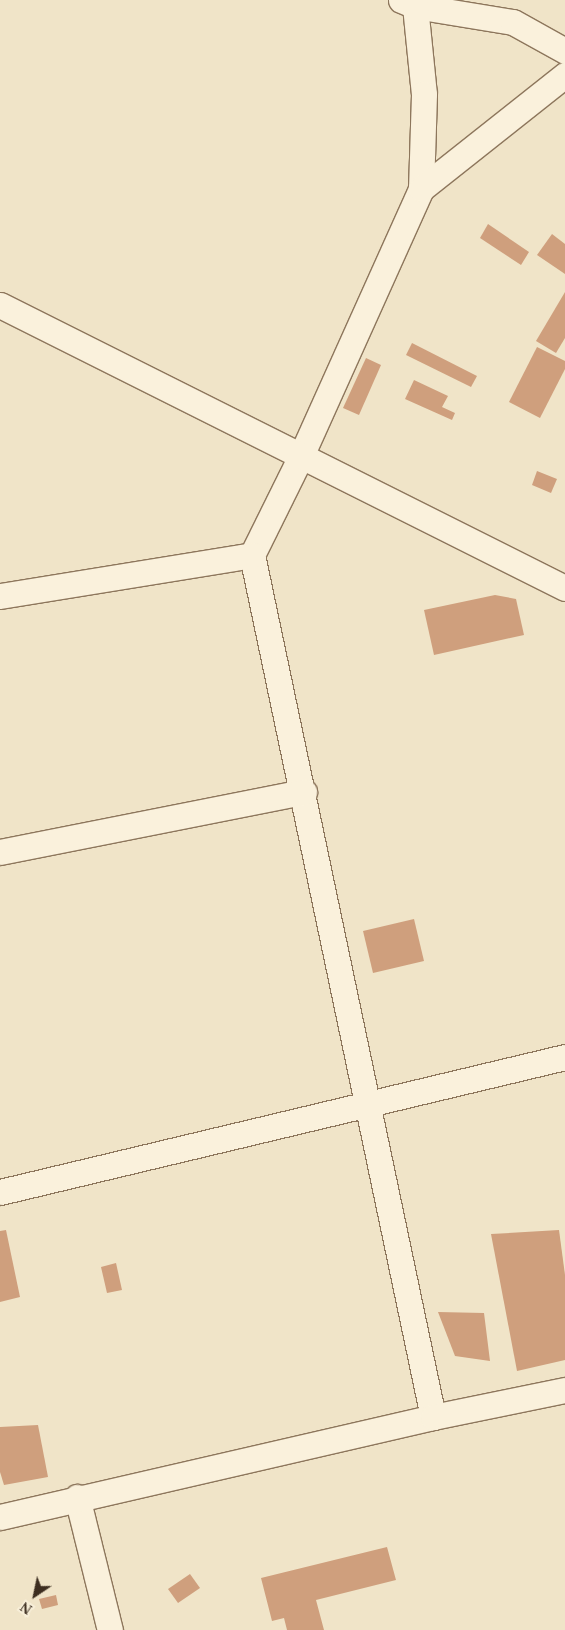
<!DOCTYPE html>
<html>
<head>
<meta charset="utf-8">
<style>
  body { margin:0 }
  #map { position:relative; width:565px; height:1630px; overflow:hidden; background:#f0e4c8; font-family:Georgia,serif }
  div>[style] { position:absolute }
  .building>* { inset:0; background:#cf9f7d }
  .roads { filter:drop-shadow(1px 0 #8d765c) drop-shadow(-1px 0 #8d765c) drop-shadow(0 1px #8d765c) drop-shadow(0 -1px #8d765c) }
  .street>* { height:25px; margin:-12.5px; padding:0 12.5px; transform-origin:12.5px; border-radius:12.5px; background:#faf1dc }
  span { translate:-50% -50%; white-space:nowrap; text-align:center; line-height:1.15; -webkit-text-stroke:4px #f7eed8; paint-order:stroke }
  .north { position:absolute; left:10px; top:1570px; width:50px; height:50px; -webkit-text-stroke:4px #f7eed8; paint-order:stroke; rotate:214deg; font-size:14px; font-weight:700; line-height:20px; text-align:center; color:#3d2e20 }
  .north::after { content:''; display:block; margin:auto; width:18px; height:22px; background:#3d2e20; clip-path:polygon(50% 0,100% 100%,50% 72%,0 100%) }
</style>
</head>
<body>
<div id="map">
  <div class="building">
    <i style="clip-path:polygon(488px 224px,529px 252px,521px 265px,480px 238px)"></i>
    <i style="clip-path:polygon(552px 234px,565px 244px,565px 274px,537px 255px)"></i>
    <i style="clip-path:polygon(565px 292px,565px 338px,556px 353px,536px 341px)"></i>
    <i style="clip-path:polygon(412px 343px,477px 376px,471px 387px,406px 355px)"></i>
    <i style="clip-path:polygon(537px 347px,565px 361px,565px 369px,540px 418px,509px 402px)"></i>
    <i style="clip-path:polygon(366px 358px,381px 365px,359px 415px,343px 408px)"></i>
    <i style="clip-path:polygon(414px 380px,448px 396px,442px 407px,455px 413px,452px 420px,405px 399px)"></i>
    <i style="clip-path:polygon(537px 471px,557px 479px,551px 493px,532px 485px)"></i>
    <i style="clip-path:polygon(495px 595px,516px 599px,524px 635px,434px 655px,424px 610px)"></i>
    <i style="clip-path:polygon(414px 919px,424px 961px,373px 973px,363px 931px)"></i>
    <i style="clip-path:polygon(6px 1230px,20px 1297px,0 1302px,0 1231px)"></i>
    <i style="clip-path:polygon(559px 1230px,565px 1275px,565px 1360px,517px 1371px,491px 1234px)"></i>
    <i style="clip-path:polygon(116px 1263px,122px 1290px,107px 1293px,101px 1267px)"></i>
    <i style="clip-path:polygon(438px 1312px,484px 1313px,490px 1361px,455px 1356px)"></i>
    <i style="clip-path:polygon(38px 1425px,48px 1477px,4px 1485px,0 1472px,0 1427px)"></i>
    <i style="clip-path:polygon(387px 1547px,396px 1580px,316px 1600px,324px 1630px,287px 1630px,284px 1618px,272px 1621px,261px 1578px)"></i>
    <i style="clip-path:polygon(190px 1574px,200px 1588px,178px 1603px,168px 1589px)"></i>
    <i style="clip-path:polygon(56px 1595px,58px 1605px,42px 1609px,39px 1599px)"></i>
  </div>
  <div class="roads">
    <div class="street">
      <i style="left:401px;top:0;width:15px;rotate:23deg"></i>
      <i style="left:415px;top:6px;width:99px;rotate:9.3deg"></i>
      <i style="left:513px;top:22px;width:60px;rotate:29.1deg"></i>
      <i style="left:415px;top:6px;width:88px;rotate:84.2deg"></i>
      <i style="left:424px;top:94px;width:95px;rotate:91.8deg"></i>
      <i style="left:421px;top:189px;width:293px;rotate:114.2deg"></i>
      <i style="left:301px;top:456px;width:110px;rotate:116.3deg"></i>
      <i style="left:252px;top:555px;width:881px;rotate:78.14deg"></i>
      <i style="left:421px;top:189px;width:184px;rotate:-38.4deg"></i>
      <i style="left:0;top:305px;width:632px;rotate:26.61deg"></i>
      <i style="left:0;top:596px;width:255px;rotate:-9.2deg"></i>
      <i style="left:0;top:852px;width:310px;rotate:-11.2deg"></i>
      <i style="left:0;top:1192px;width:581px;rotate:-13.44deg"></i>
      <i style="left:77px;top:1497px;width:137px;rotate:76.1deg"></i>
      <i style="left:0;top:1517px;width:444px;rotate:-13deg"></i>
      <i style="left:433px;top:1417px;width:135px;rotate:-11.6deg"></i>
    </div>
  </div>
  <div class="north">N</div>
</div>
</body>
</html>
